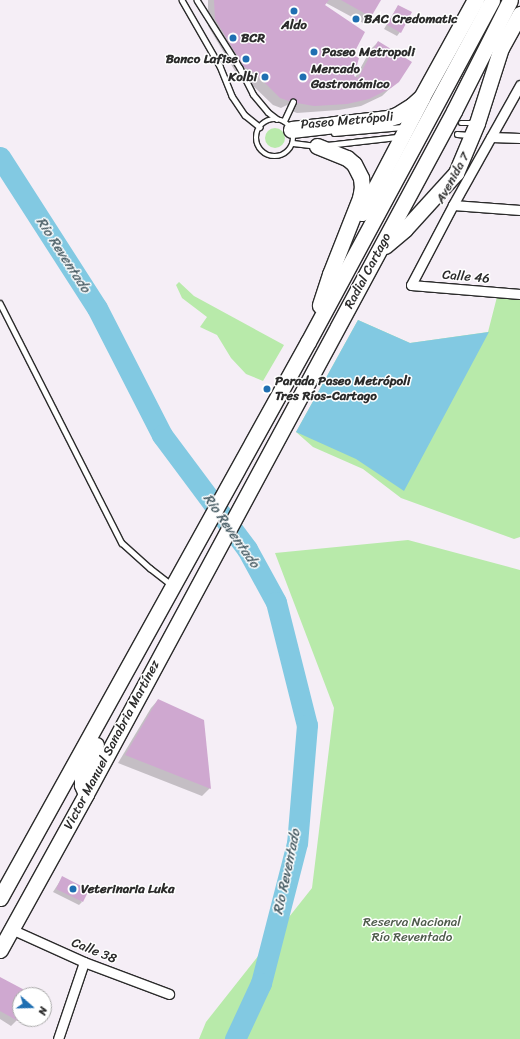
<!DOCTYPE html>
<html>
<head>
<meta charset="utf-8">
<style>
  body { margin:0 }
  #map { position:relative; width:520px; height:1039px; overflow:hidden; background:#f5eef6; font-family:Sriracha,sans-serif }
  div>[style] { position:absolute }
  .green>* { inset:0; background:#b8eaaa }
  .round { border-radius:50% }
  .water>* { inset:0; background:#82c9e2 }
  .shadow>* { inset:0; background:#0003 }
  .river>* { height:21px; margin:-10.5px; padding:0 10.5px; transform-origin:10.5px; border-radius:10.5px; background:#82c9e2 }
  .building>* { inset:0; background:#cfa8d0 }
  .roads { filter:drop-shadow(1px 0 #2b2b2b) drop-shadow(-1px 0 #2b2b2b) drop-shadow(0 1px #2b2b2b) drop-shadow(0 -1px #2b2b2b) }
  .service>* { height:4.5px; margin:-2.25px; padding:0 2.25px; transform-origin:2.25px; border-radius:2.25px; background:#fff }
  .service>.ring { margin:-2.25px; padding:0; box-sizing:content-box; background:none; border:4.5px solid #fff; border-radius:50% }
  .minor>* { height:9px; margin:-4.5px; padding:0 4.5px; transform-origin:4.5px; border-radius:4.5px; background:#fff }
  .primary>* { height:15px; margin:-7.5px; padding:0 7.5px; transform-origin:7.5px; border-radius:7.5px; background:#fff }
  .trunk>* { height:16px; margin:-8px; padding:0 8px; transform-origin:8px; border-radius:8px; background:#fff }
  .dots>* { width:11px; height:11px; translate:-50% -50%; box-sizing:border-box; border:2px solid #fff; border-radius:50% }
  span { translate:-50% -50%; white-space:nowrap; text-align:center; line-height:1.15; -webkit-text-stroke:3px #fff; paint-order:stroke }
  .poi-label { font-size:13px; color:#2b2b2b; font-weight:700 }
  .left { translate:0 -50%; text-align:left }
  .right { translate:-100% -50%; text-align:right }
  .street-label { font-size:13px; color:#2b2b2b }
  .park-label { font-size:13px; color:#4e5b4b }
  .water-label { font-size:14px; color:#455a62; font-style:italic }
  .north { position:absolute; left:12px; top:987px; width:40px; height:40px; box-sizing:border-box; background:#fff; border:1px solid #aaa; border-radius:50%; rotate:110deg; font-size:11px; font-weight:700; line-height:16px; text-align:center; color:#2b2b2b }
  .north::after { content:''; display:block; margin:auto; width:14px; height:18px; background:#1f6fb2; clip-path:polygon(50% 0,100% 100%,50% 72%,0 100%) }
</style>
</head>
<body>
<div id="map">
  <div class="green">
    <i class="round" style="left:265px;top:128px;width:20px;height:20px"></i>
    <i style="clip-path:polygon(179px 282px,194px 296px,284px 345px,263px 381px,246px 374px,231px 358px,217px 335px,200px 327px,207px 317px,182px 298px,176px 285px)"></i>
    <i style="clip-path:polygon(498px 293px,520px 294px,520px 537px,514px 539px,401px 498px,363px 469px,313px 447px,296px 432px,358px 320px,410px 343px,488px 332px)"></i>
    <i style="clip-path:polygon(408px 540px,520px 570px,520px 1039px,199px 1039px,206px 1022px,312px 888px,334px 708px,275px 553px)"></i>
  </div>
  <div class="water">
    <i style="clip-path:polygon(358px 320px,410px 343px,489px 332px,404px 491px,356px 459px,296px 432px)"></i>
  </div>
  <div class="shadow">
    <i style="clip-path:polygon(208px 0,380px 0,371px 16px,363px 23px,326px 3px,324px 6px,351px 55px,353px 77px,355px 78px,371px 49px,378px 42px,398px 81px,382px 96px,361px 106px,339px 110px,297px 113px,289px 110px,287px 105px,281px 108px,273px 105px,247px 80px,238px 76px,208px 26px)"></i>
    <i style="clip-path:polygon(398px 6px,400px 32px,397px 36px,384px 29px)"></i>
    <i style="clip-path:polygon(158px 700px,210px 788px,202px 796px,118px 763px,151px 708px)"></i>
    <i style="clip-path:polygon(62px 878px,82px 902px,79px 905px,53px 892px)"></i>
    <i style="clip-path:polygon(0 979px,23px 995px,20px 995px,20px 1007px,17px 1020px,11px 1026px,0 1019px)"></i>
  </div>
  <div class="river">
    <i style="left:0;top:157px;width:179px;rotate:57.3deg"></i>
    <i style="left:97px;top:308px;width:143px;rotate:62.9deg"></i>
    <i style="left:162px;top:435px;width:142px;rotate:53.3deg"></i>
    <i style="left:247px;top:549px;width:60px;rotate:61.3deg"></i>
    <i style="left:276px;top:602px;width:127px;rotate:75.9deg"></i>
    <i style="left:307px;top:725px;width:118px;rotate:94.8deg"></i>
    <i style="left:297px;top:843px;width:145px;rotate:104.4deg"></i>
    <i style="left:261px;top:983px;width:62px;rotate:114.9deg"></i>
  </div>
  <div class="building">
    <i style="clip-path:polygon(214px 0,329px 0,325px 5px,365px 32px,353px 55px,359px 58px,354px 76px,358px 78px,378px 41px,412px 62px,399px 82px,391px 88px,369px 99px,347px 104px,314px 106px,297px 103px,294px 98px,289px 101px,280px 98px,255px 73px,244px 67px,215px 19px)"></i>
    <i style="clip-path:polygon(341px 0,381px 0,371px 17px)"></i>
    <i style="clip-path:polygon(398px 5px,412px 12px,401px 33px,387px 25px)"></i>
    <i style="clip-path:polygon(158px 699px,204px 720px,211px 789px,125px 755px)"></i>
    <i style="clip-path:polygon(62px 876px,89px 890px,83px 902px,56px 889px)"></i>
    <i style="clip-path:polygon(0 977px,34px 995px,20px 995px,18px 1021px,0 1011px)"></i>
  </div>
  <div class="roads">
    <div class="service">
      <i style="left:182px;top:0;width:76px;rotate:60.1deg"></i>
      <i style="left:220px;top:66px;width:32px;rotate:68deg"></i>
      <i style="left:232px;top:96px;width:23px;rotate:56deg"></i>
      <i style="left:245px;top:115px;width:19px;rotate:39deg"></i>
      <i style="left:197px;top:0;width:80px;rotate:57.7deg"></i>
      <i style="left:240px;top:68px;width:29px;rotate:63deg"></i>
      <i style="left:253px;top:94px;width:23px;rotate:50deg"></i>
      <i style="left:268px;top:112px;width:11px;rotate:38deg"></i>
      <i class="ring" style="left:256px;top:119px;width:33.5px;height:33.5px"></i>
      <i style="left:284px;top:121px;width:21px;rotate:-65deg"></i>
      <i style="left:461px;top:123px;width:13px"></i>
      <i style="left:334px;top:133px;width:68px;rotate:-5deg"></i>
      <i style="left:457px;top:134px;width:12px;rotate:5deg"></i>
      <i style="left:293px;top:143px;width:23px;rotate:7deg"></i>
      <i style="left:327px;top:145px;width:70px;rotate:-6.5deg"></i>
      <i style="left:0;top:303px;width:269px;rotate:63.1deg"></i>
      <i style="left:122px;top:543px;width:38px;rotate:42deg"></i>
      <i style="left:150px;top:568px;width:28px;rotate:38deg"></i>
    </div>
    <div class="minor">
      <i style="left:520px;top:85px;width:137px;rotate:119.2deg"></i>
      <i style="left:453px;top:205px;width:90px;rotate:117.7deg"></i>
      <i style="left:411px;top:285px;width:109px;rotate:4.7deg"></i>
      <i style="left:491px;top:137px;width:29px;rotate:2deg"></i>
      <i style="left:453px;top:205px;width:67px;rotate:4.3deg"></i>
      <i style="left:11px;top:929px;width:80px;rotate:24.3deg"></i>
      <i style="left:84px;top:962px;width:91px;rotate:20.6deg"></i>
      <i style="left:58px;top:1039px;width:81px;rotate:-71.3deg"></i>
    </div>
    <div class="primary">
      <i style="left:317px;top:146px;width:32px;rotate:22deg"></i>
      <i style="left:347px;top:158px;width:9px;rotate:41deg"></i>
      <i style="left:354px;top:164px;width:16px;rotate:63deg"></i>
      <i style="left:361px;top:178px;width:9px;rotate:84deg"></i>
      <i style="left:362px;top:187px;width:11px;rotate:100deg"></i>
      <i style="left:360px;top:198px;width:82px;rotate:111.5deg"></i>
      <i style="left:330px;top:274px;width:33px;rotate:108deg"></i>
      <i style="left:362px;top:213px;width:130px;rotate:-62.4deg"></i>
      <i style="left:385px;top:246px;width:26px;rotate:-40deg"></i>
      <i style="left:405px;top:229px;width:76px;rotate:-47.7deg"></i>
      <i style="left:456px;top:173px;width:54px;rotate:-67.2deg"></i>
      <i style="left:477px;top:123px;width:79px;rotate:-72.3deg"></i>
      <i style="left:501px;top:48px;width:39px;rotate:-61deg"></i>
      <i style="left:86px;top:794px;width:10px;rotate:-114deg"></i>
      <i style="left:82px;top:785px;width:9px;rotate:-90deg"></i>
      <i style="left:82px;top:776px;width:17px;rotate:-69deg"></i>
      <i style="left:88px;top:760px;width:17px;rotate:-62deg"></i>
      <i style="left:0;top:898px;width:636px;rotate:-61.02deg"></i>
      <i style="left:308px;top:342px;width:388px;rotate:-61.7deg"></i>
      <i style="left:0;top:950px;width:178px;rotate:-61.1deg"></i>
      <i style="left:86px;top:794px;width:776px;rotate:-61.68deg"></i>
      <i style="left:454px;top:111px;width:124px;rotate:-63.2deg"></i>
    </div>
    <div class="trunk">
      <i style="left:292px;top:130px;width:97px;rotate:-6.5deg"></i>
      <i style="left:388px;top:119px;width:9px;rotate:-18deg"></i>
      <i style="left:397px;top:116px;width:19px;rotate:-32deg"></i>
      <i style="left:413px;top:106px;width:12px;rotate:-42deg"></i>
      <i style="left:422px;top:98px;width:112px;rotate:-61.1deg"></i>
    </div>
  </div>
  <div class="dots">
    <i style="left:294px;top:11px;background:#1f6fb2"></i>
    <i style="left:356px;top:19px;background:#1f6fb2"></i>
    <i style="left:233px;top:38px;background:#1f6fb2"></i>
    <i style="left:314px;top:52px;background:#1f6fb2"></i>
    <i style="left:246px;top:59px;background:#1f6fb2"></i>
    <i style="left:265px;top:77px;background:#1f6fb2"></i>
    <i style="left:303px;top:77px;background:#1f6fb2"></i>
    <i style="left:267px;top:389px;background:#1f6fb2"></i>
    <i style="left:73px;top:889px;background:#1f6fb2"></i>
  </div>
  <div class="poi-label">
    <span class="left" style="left:364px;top:19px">BAC Credomatic</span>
    <span style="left:294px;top:25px">Aldo</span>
    <span class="left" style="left:241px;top:38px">BCR</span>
    <span class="left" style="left:322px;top:52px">Paseo Metropoli</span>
    <span class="right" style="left:238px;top:59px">Banco Lafise</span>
    <span class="left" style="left:311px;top:77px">Mercado<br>Gastronómico</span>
    <span class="right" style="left:257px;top:77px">Kolbi</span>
    <span class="left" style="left:275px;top:389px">Parada Paseo Metrópoli<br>Tres Ríos-Cartago</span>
    <span class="left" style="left:81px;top:889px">Veterinaria Luka</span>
  </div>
  <div class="street-label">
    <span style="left:347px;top:121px;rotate:-5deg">Paseo Metrópoli</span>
    <span style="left:453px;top:178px;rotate:-61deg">Avenida 7</span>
    <span style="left:368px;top:271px;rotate:-62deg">Radial Cartago</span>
    <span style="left:466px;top:277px;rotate:5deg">Calle 46</span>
    <span style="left:112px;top:745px;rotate:-62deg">Victor Manuel Sanabria Martínez</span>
    <span style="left:94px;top:951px;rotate:22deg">Calle 38</span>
  </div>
  <div class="park-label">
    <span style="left:412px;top:930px">Reserva Nacional<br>Río Reventado</span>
  </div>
  <div class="water-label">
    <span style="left:63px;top:255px;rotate:57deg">Rio Reventado</span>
    <span style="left:231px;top:531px;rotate:55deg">Rio Reventado</span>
    <span style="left:287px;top:872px;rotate:-78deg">Rio Reventado</span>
  </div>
  <div class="north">N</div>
</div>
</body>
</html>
